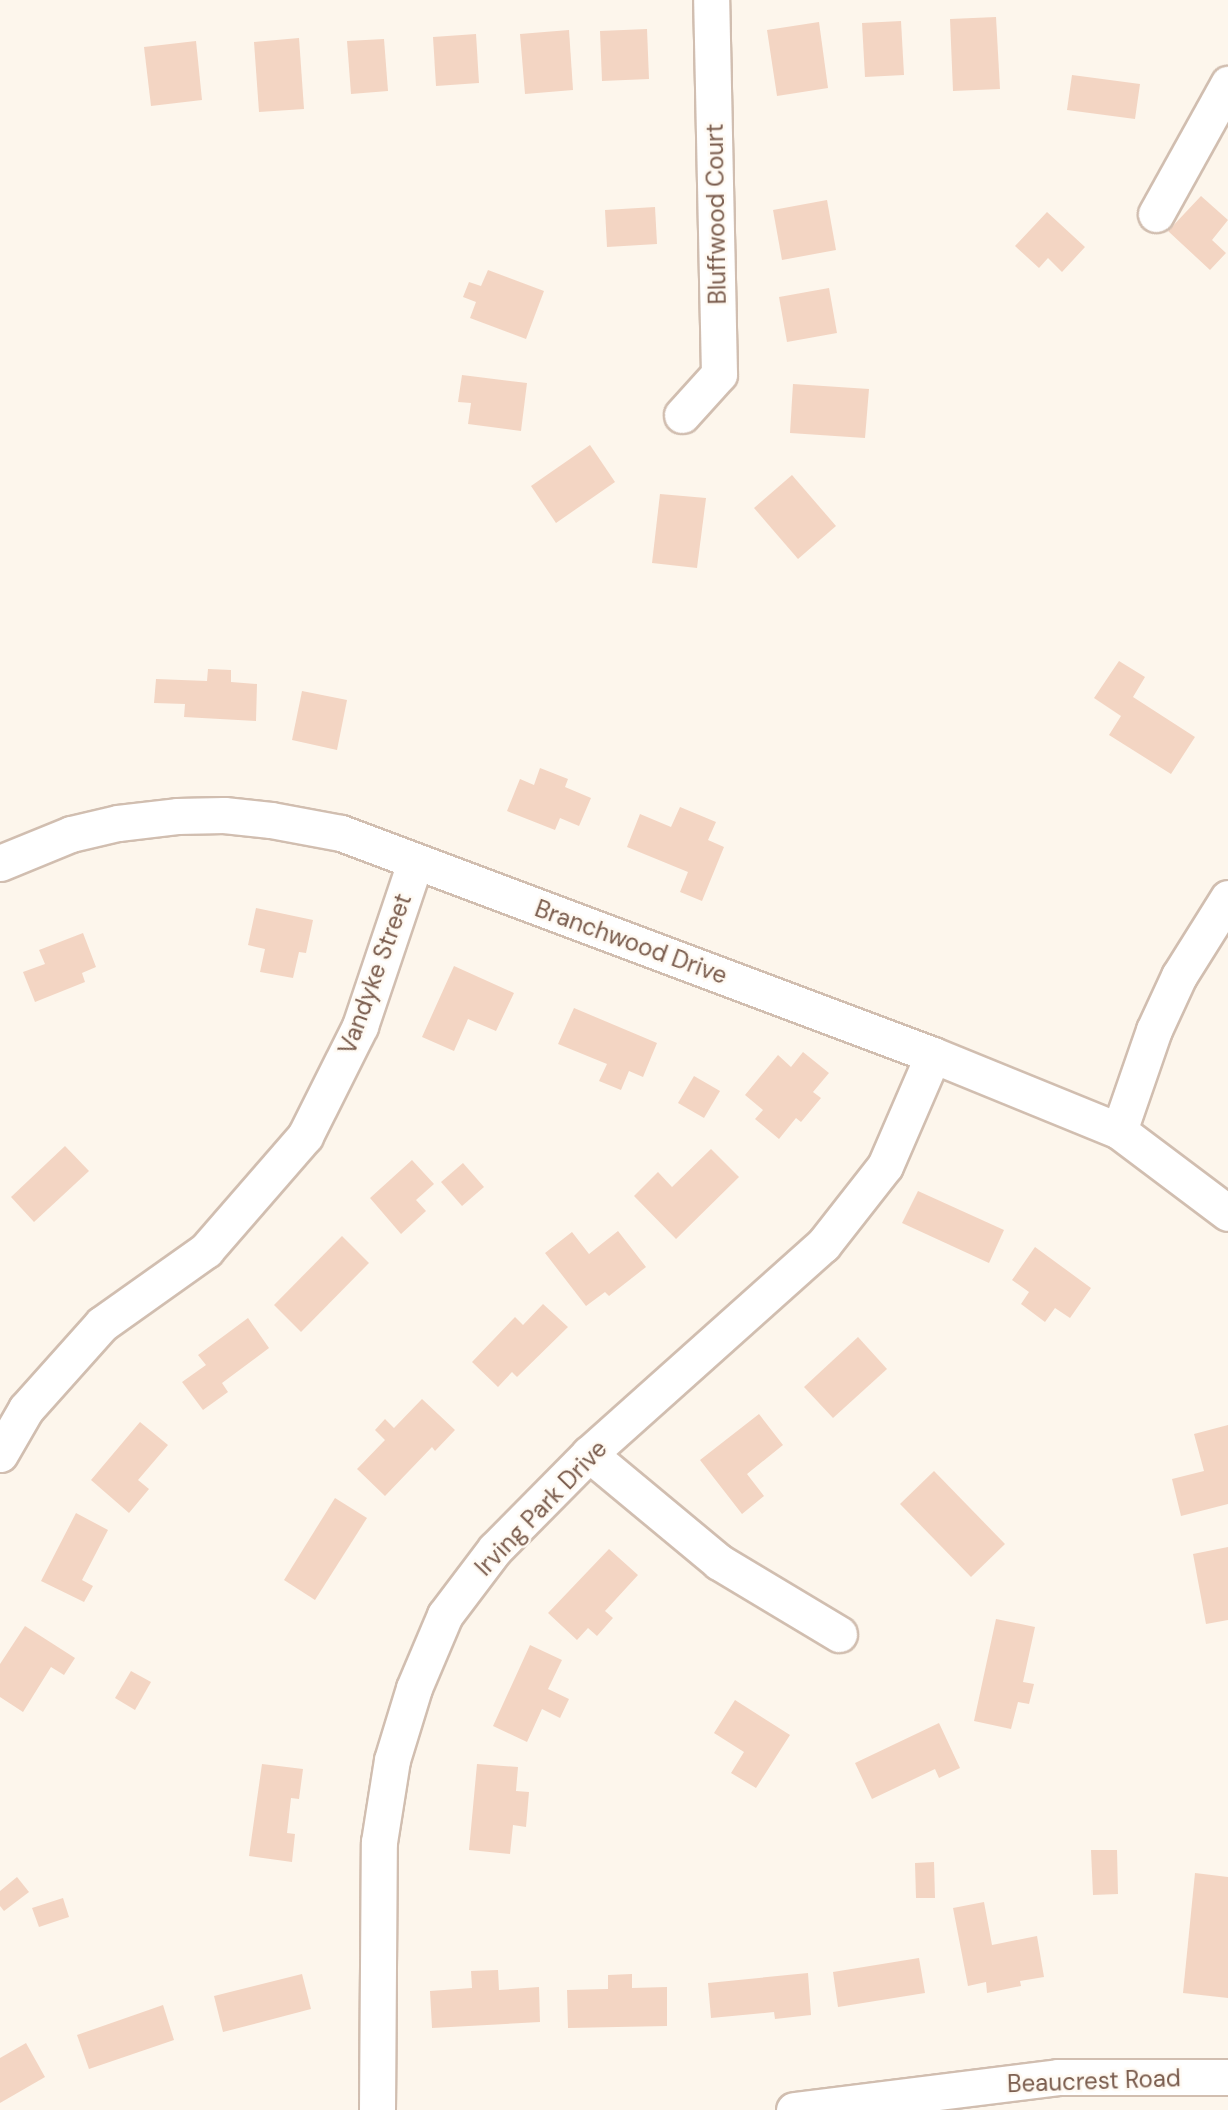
<!DOCTYPE html>
<html>
<head>
<meta charset="utf-8">
<style>
  body { margin:0 }
  #map { position:relative; width:1228px; height:2110px; overflow:hidden; background:#fdf6ec; font-family:"DM Sans",sans-serif }
  div>[style] { position:absolute }
  .building>* { inset:0; background:#f3d5c3 }
  .roads { filter:drop-shadow(2px 0 #d1beb0) drop-shadow(-2px 0 #d1beb0) drop-shadow(0 2px #d1beb0) drop-shadow(0 -2px #d1beb0) }
  .minor>* { height:35px; margin:-17.5px; padding:0 17.5px; transform-origin:17.5px; border-radius:17.5px; background:#fff }
  span { translate:-50% -50%; white-space:nowrap; text-align:center; line-height:1.15; -webkit-text-stroke:5px #fffaf3; paint-order:stroke }
  .street-label { font-size:24px; color:#7a5c4d }
</style>
</head>
<body>
<div id="map">
  <div class="building">
    <i style="clip-path:polygon(996px 17px,1000px 89px,953px 91px,950px 19px)"></i>
    <i style="clip-path:polygon(901px 21px,904px 75px,865px 77px,862px 23px)"></i>
    <i style="clip-path:polygon(819px 22px,828px 88px,777px 96px,767px 30px)"></i>
    <i style="clip-path:polygon(647px 29px,649px 79px,602px 81px,600px 31px)"></i>
    <i style="clip-path:polygon(569px 30px,573px 90px,525px 94px,520px 34px)"></i>
    <i style="clip-path:polygon(476px 34px,479px 83px,436px 86px,433px 37px)"></i>
    <i style="clip-path:polygon(299px 38px,304px 109px,259px 112px,254px 42px)"></i>
    <i style="clip-path:polygon(384px 39px,388px 91px,351px 94px,347px 41px)"></i>
    <i style="clip-path:polygon(196px 41px,202px 100px,151px 106px,144px 47px)"></i>
    <i style="clip-path:polygon(1072px 75px,1140px 84px,1135px 119px,1067px 110px)"></i>
    <i style="clip-path:polygon(1201px 196px,1228px 220px,1212px 240px,1226px 253px,1210px 270px,1168px 231px)"></i>
    <i style="clip-path:polygon(827px 200px,836px 250px,782px 260px,773px 210px)"></i>
    <i style="clip-path:polygon(655px 207px,657px 244px,607px 247px,605px 210px)"></i>
    <i style="clip-path:polygon(1047px 212px,1085px 247px,1062px 272px,1048px 258px,1039px 268px,1015px 246px)"></i>
    <i style="clip-path:polygon(488px 270px,544px 291px,526px 339px,470px 318px,476px 302px,463px 297px,469px 282px,481px 286px)"></i>
    <i style="clip-path:polygon(829px 288px,837px 333px,787px 342px,779px 297px)"></i>
    <i style="clip-path:polygon(462px 375px,527px 383px,521px 431px,468px 424px,471px 403px,458px 402px)"></i>
    <i style="clip-path:polygon(793px 384px,869px 389px,865px 438px,790px 433px)"></i>
    <i style="clip-path:polygon(590px 445px,615px 482px,556px 523px,531px 486px)"></i>
    <i style="clip-path:polygon(792px 475px,836px 526px,798px 559px,754px 508px)"></i>
    <i style="clip-path:polygon(660px 494px,706px 498px,697px 568px,652px 563px)"></i>
    <i style="clip-path:polygon(1119px 661px,1145px 677px,1133px 697px,1195px 737px,1171px 774px,1109px 735px,1121px 716px,1094px 698px)"></i>
    <i style="clip-path:polygon(208px 669px,231px 670px,231px 682px,257px 684px,256px 721px,184px 717px,185px 704px,154px 703px,156px 679px,207px 681px)"></i>
    <i style="clip-path:polygon(302px 691px,347px 700px,337px 750px,292px 740px)"></i>
    <i style="clip-path:polygon(540px 768px,568px 779px,565px 787px,591px 798px,579px 826px,560px 818px,555px 830px,507px 811px,520px 779px,534px 785px)"></i>
    <i style="clip-path:polygon(680px 807px,716px 822px,708px 840px,724px 847px,702px 901px,680px 892px,688px 872px,627px 847px,640px 814px,671px 827px)"></i>
    <i style="clip-path:polygon(256px 908px,313px 920px,306px 953px,299px 952px,293px 978px,260px 972px,265px 949px,248px 945px)"></i>
    <i style="clip-path:polygon(83px 933px,96px 967px,82px 973px,85px 982px,35px 1002px,23px 972px,45px 964px,39px 950px)"></i>
    <i style="clip-path:polygon(454px 966px,514px 993px,496px 1031px,468px 1019px,454px 1051px,422px 1037px)"></i>
    <i style="clip-path:polygon(574px 1008px,657px 1043px,643px 1077px,629px 1071px,621px 1090px,599px 1081px,607px 1064px,558px 1044px)"></i>
    <i style="clip-path:polygon(803px 1052px,829px 1073px,813px 1092px,821px 1098px,801px 1122px,796px 1118px,779px 1139px,755px 1119px,763px 1110px,745px 1095px,778px 1055px,791px 1067px)"></i>
    <i style="clip-path:polygon(694px 1076px,720px 1091px,704px 1118px,678px 1103px)"></i>
    <i style="clip-path:polygon(65px 1146px,89px 1171px,34px 1222px,11px 1197px)"></i>
    <i style="clip-path:polygon(711px 1149px,739px 1177px,676px 1239px,634px 1196px,658px 1172px,672px 1187px)"></i>
    <i style="clip-path:polygon(412px 1160px,434px 1184px,416px 1200px,426px 1211px,401px 1234px,370px 1198px)"></i>
    <i style="clip-path:polygon(463px 1163px,484px 1187px,462px 1206px,441px 1182px)"></i>
    <i style="clip-path:polygon(918px 1191px,1004px 1230px,989px 1263px,902px 1223px)"></i>
    <i style="clip-path:polygon(618px 1231px,646px 1267px,609px 1296px,605px 1292px,586px 1306px,545px 1253px,572px 1232px,589px 1254px)"></i>
    <i style="clip-path:polygon(342px 1236px,369px 1263px,301px 1332px,274px 1305px)"></i>
    <i style="clip-path:polygon(1035px 1247px,1091px 1288px,1070px 1318px,1055px 1308px,1045px 1322px,1021px 1304px,1029px 1292px,1012px 1280px)"></i>
    <i style="clip-path:polygon(543px 1304px,568px 1327px,517px 1377px,512px 1372px,498px 1387px,472px 1362px,515px 1317px,523px 1325px)"></i>
    <i style="clip-path:polygon(248px 1318px,269px 1348px,222px 1383px,228px 1392px,203px 1410px,182px 1382px,206px 1365px,198px 1355px)"></i>
    <i style="clip-path:polygon(858px 1337px,887px 1369px,833px 1418px,804px 1387px)"></i>
    <i style="clip-path:polygon(422px 1399px,455px 1430px,435px 1451px,432px 1447px,385px 1496px,357px 1469px,385px 1440px,375px 1430px,385px 1419px,394px 1428px)"></i>
    <i style="clip-path:polygon(759px 1414px,783px 1445px,747px 1474px,764px 1496px,742px 1514px,700px 1460px)"></i>
    <i style="clip-path:polygon(140px 1422px,168px 1445px,138px 1480px,149px 1489px,129px 1513px,91px 1480px)"></i>
    <i style="clip-path:polygon(1228px 1425px,1228px 1504px,1181px 1516px,1172px 1479px,1204px 1471px,1194px 1434px)"></i>
    <i style="clip-path:polygon(934px 1471px,1005px 1544px,971px 1577px,900px 1504px)"></i>
    <i style="clip-path:polygon(335px 1498px,367px 1518px,315px 1600px,284px 1580px)"></i>
    <i style="clip-path:polygon(76px 1513px,108px 1530px,82px 1580px,93px 1586px,84px 1602px,41px 1581px)"></i>
    <i style="clip-path:polygon(1228px 1547px,1228px 1620px,1206px 1624px,1193px 1554px)"></i>
    <i style="clip-path:polygon(609px 1549px,638px 1575px,605px 1611px,613px 1618px,597px 1636px,588px 1628px,577px 1640px,548px 1613px)"></i>
    <i style="clip-path:polygon(996px 1619px,1035px 1627px,1023px 1682px,1034px 1684px,1029px 1704px,1018px 1702px,1011px 1729px,974px 1721px)"></i>
    <i style="clip-path:polygon(25px 1626px,75px 1658px,64px 1675px,51px 1667px,23px 1712px,0 1697px,0 1664px)"></i>
    <i style="clip-path:polygon(530px 1645px,562px 1660px,548px 1689px,569px 1699px,560px 1718px,542px 1709px,527px 1742px,493px 1726px)"></i>
    <i style="clip-path:polygon(131px 1671px,151px 1682px,135px 1710px,115px 1698px)"></i>
    <i style="clip-path:polygon(735px 1700px,790px 1735px,756px 1788px,731px 1773px,744px 1752px,714px 1733px)"></i>
    <i style="clip-path:polygon(939px 1723px,960px 1768px,939px 1778px,935px 1769px,872px 1799px,855px 1763px)"></i>
    <i style="clip-path:polygon(262px 1764px,303px 1769px,299px 1799px,291px 1798px,287px 1833px,295px 1834px,292px 1862px,249px 1856px)"></i>
    <i style="clip-path:polygon(477px 1764px,518px 1767px,516px 1791px,529px 1792px,526px 1827px,513px 1825px,510px 1854px,469px 1850px)"></i>
    <i style="clip-path:polygon(1091px 1850px,1117px 1850px,1118px 1894px,1093px 1895px)"></i>
    <i style="clip-path:polygon(934px 1862px,935px 1898px,916px 1898px,915px 1863px)"></i>
    <i style="clip-path:polygon(1195px 1873px,1228px 1877px,1228px 1998px,1183px 1993px)"></i>
    <i style="clip-path:polygon(17px 1877px,29px 1892px,4px 1911px,0 1906px,0 1891px)"></i>
    <i style="clip-path:polygon(63px 1898px,69px 1917px,39px 1927px,32px 1908px)"></i>
    <i style="clip-path:polygon(984px 1902px,992px 1945px,1037px 1936px,1044px 1977px,1020px 1981px,1021px 1986px,987px 1993px,986px 1982px,968px 1986px,953px 1908px)"></i>
    <i style="clip-path:polygon(919px 1958px,925px 1993px,838px 2007px,833px 1972px)"></i>
    <i style="clip-path:polygon(498px 1970px,499px 1990px,539px 1987px,540px 2022px,432px 2028px,430px 1991px,472px 1988px,471px 1971px)"></i>
    <i style="clip-path:polygon(808px 1973px,811px 2015px,775px 2019px,774px 2012px,711px 2018px,708px 1983px)"></i>
    <i style="clip-path:polygon(302px 1974px,311px 2009px,223px 2032px,214px 1996px)"></i>
    <i style="clip-path:polygon(632px 1974px,632px 1988px,667px 1987px,667px 2026px,568px 2028px,567px 1990px,608px 1989px,608px 1975px)"></i>
    <i style="clip-path:polygon(163px 2005px,174px 2040px,89px 2069px,77px 2035px)"></i>
    <i style="clip-path:polygon(26px 2043px,45px 2077px,0 2103px,0 2058px)"></i>
  </div>
  <div class="roads">
    <div class="minor">
      <i style="left:1156px;top:214px;width:149px;rotate:-61deg"></i>
      <i style="left:682px;top:415px;width:55px;rotate:-47.9deg"></i>
      <i style="left:719px;top:374px;width:374px;rotate:-91.2deg"></i>
      <i style="left:0;top:863px;width:77px;rotate:-22.2deg"></i>
      <i style="left:71px;top:834px;width:48px;rotate:-13.2deg"></i>
      <i style="left:118px;top:823px;width:59px;rotate:-6.8deg"></i>
      <i style="left:177px;top:816px;width:47px;rotate:-1.2deg"></i>
      <i style="left:224px;top:815px;width:47px;rotate:6.1deg"></i>
      <i style="left:271px;top:820px;width:71px;rotate:10.5deg"></i>
      <i style="left:341px;top:833px;width:632px;rotate:20.56deg"></i>
      <i style="left:933px;top:1055px;width:201px;rotate:22.2deg"></i>
      <i style="left:1119px;top:1131px;width:136px;rotate:37deg"></i>
      <i style="left:1119px;top:1131px;width:107px;rotate:-70.9deg"></i>
      <i style="left:1154px;top:1030px;width:60px;rotate:-65.2deg"></i>
      <i style="left:1179px;top:976px;width:92px;rotate:-57.9deg"></i>
      <i style="left:0;top:1454px;width:52px;rotate:-60deg"></i>
      <i style="left:26px;top:1409px;width:114px;rotate:-48.2deg"></i>
      <i style="left:102px;top:1324px;width:128px;rotate:-35.4deg"></i>
      <i style="left:206px;top:1250px;width:151px;rotate:-49deg"></i>
      <i style="left:305px;top:1136px;width:123px;rotate:-63.4deg"></i>
      <i style="left:360px;top:1026px;width:172px;rotate:-71.4deg"></i>
      <i style="left:589px;top:1454px;width:169px;rotate:39.7deg"></i>
      <i style="left:719px;top:1562px;width:140px;rotate:31deg"></i>
      <i style="left:377px;top:2110px;width:268px;rotate:-89.6deg"></i>
      <i style="left:379px;top:1842px;width:83px;rotate:-81deg"></i>
      <i style="left:392px;top:1760px;width:75px;rotate:-73deg"></i>
      <i style="left:414px;top:1688px;width:79px;rotate:-67deg"></i>
      <i style="left:445px;top:1615px;width:83px;rotate:-52.9deg"></i>
      <i style="left:495px;top:1549px;width:134px;rotate:-45.3deg"></i>
      <i style="left:589px;top:1454px;width:314px;rotate:-41.8deg"></i>
      <i style="left:823px;top:1245px;width:100px;rotate:-51.9deg"></i>
      <i style="left:885px;top:1166px;width:121px;rotate:-66.6deg"></i>
      <i style="left:794px;top:2110px;width:266px;rotate:-7.1deg"></i>
      <i style="left:1058px;top:2077px;width:170px"></i>
    </div>
  </div>
  <div class="street-label">
    <span style="left:716px;top:214px;rotate:-91deg">Bluffwood Court</span>
    <span style="left:631px;top:942px;rotate:20deg">Branchwood Drive</span>
    <span style="left:375px;top:974px;rotate:-70deg">Vandyke Street</span>
    <span style="left:541px;top:1508px;rotate:-46deg">Irving Park Drive</span>
    <span style="left:1094px;top:2081px;rotate:-2deg">Beaucrest Road</span>
  </div>
</div>
</body>
</html>
